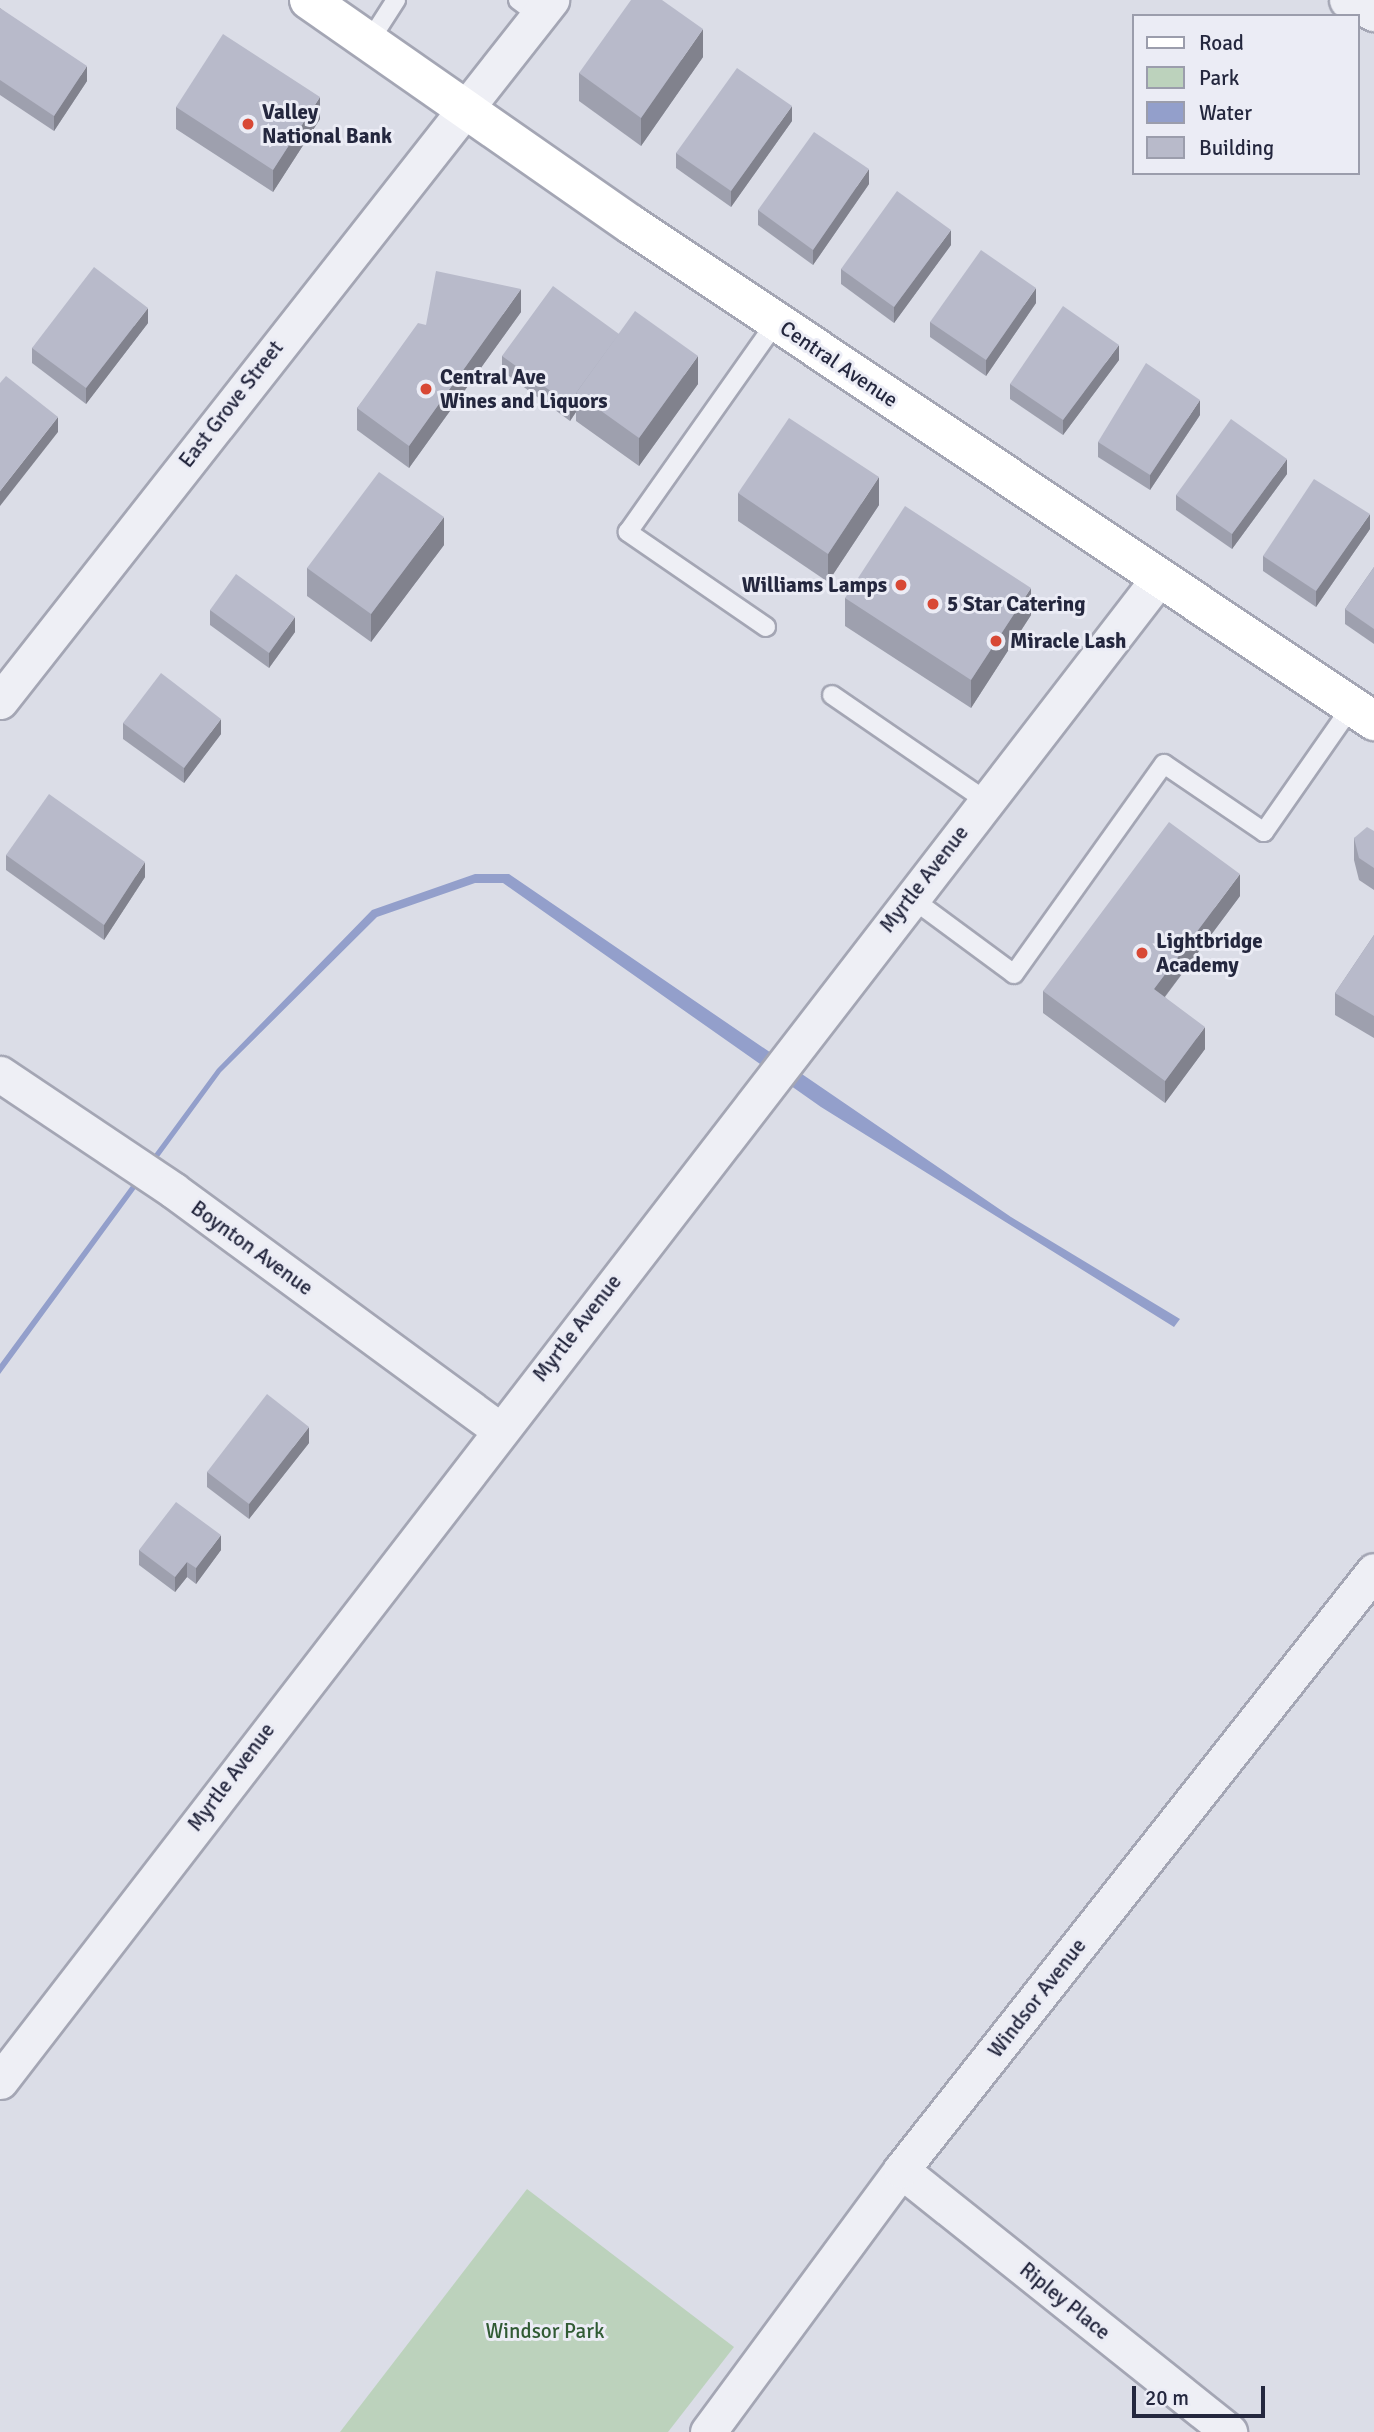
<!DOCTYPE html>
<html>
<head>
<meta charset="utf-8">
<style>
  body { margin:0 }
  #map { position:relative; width:1374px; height:2432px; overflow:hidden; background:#dbdde7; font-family:Signika,sans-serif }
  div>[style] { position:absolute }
  .green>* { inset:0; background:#bcd2bc }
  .water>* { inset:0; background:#939fcb }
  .roads { filter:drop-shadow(2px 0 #a4a6b4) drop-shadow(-2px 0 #a4a6b4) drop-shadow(0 2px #a4a6b4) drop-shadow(0 -2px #a4a6b4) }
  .lane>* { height:18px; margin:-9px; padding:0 9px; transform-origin:9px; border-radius:9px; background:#eeeff5 }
  .street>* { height:35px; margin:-17.5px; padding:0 17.5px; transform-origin:17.5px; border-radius:17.5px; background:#eeeff5 }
  .secondary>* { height:38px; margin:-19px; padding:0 19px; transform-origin:19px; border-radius:19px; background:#fff }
  .wall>* { inset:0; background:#9ea0ae }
  .shaded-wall>* { inset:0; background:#81828d }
  .building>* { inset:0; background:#b8baca }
  .dots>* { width:19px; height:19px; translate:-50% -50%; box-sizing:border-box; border:4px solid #ebecf5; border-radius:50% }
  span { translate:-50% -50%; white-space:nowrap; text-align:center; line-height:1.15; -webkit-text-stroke:6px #ebecf5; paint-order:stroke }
  .poi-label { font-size:21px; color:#24273e; font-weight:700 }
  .left { translate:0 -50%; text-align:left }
  .right { translate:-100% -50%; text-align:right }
  .street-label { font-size:21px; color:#24273e }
  .park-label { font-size:21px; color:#315b34 }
  .legend { position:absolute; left:1132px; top:14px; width:228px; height:161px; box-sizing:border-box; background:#ebecf5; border:2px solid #9b9dac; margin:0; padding:9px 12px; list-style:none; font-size:21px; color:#24273e }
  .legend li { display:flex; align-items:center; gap:14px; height:35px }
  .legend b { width:35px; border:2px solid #9b9dac }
  .scale { position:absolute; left:1132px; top:2386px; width:133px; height:32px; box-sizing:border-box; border:4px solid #24273e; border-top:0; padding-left:9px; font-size:21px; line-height:24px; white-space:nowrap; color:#24273e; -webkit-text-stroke:5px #ebecf5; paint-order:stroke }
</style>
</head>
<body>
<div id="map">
  <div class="green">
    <i style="clip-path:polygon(527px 2189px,734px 2347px,668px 2432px,340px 2432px)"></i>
  </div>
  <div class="water">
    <i style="clip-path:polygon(475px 874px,509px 874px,1011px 1217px,1180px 1319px,1174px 1327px,821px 1107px,503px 883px,475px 883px,377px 917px,221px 1072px,0 1374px,0 1364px,217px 1069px,372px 910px)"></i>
  </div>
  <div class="roads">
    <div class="lane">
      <i style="left:518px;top:0;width:26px;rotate:37deg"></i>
      <i style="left:369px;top:42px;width:50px;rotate:-57.3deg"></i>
      <i style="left:766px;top:627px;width:168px;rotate:-145.5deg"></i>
      <i style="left:628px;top:532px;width:257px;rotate:-54.8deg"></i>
      <i style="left:832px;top:695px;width:187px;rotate:34.5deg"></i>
      <i style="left:910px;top:897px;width:129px;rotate:36.5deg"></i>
      <i style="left:1014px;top:974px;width:258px;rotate:-54.5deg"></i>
      <i style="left:1164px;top:764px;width:121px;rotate:34.2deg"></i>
      <i style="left:1264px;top:832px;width:154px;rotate:-55.1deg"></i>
    </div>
    <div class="street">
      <i style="left:1347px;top:0;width:30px;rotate:26deg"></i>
      <i style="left:0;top:701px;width:892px;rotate:-51.83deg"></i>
      <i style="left:0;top:1074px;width:208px;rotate:33.8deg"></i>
      <i style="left:173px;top:1190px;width:403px;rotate:36.3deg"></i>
      <i style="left:0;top:2081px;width:1898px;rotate:-52.36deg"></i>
      <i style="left:901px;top:2170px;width:420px;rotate:38.6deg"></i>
      <i style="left:708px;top:2432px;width:325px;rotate:-53.6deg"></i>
      <i style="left:901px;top:2170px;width:763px;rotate:-51.7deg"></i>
    </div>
    <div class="secondary">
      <i style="left:309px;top:0;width:394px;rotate:34.9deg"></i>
      <i style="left:632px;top:225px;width:893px;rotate:33.76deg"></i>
    </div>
  </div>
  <div class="wall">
    <i style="clip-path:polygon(0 8px,87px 81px,54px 131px,0 95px)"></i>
    <i style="clip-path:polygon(703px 57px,641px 146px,579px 101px,579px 73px)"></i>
    <i style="clip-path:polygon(176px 107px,320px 119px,273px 192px,176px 129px)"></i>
    <i style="clip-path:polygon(792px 121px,731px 207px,676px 168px,676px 153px)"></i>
    <i style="clip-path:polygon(869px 184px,813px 265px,758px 225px,758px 210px)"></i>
    <i style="clip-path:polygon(951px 245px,894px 323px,841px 284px,841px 269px)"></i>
    <i style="clip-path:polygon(1036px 303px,986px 376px,930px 337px,930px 322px)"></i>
    <i style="clip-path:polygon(521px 312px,409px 468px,357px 430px,357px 408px,426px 325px)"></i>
    <i style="clip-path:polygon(148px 323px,86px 404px,32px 363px,32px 348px)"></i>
    <i style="clip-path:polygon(619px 334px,698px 384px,639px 466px,576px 421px,576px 412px,570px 421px,502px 371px,502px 356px)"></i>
    <i style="clip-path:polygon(1119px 360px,1063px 435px,1010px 399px,1010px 384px)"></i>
    <i style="clip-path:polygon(1200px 415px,1150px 490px,1098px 457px,1098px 442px)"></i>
    <i style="clip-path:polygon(1287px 474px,1232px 549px,1176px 510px,1176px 495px)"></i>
    <i style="clip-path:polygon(738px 493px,879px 505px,828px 582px,738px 521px)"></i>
    <i style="clip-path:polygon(1370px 529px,1316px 607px,1263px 571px,1263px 556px)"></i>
    <i style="clip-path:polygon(444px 545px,371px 642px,307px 596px,307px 568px)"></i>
    <i style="clip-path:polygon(1374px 567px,1374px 644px,1345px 624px,1345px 609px)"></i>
    <i style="clip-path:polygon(845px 598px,1031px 615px,971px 708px,845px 626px)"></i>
    <i style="clip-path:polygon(210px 610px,295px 632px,269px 668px,210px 625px)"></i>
    <i style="clip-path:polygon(123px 723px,221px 734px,184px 783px,123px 739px)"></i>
    <i style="clip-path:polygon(1374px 831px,1374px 890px,1359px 880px,1354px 860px,1354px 838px)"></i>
    <i style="clip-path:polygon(6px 855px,145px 877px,104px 940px,6px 870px)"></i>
    <i style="clip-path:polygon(1240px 896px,1165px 997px,1205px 1049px,1165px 1103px,1043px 1013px,1043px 991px)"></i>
    <i style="clip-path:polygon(1374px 935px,1374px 1038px,1335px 1015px,1335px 993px)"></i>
    <i style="clip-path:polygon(309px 1443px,249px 1519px,207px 1487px,207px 1472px)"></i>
    <i style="clip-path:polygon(139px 1550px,221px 1550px,196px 1584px,187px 1577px,175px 1592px,139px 1565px)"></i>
  </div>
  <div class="shaded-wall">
    <i style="clip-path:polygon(703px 29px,703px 57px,641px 146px,641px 118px)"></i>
    <i style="clip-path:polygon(87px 66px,87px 81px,54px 131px,54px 116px)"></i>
    <i style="clip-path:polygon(320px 97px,320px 119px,273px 192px,273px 170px)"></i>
    <i style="clip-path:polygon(792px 106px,792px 121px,731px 207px,731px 191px)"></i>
    <i style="clip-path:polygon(869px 169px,869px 184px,813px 265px,813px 250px)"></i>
    <i style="clip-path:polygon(951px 230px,951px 245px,894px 323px,894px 307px)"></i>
    <i style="clip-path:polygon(1036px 288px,1036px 303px,986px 376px,986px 360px)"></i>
    <i style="clip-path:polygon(521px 289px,521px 312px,409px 468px,409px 446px)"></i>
    <i style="clip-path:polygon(148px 308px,148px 323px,86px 404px,86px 388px)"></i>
    <i style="clip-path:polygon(1119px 345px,1119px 360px,1063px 435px,1063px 420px)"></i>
    <i style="clip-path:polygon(698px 356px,698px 384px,639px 466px,639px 438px)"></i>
    <i style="clip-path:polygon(576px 397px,576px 412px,570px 421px,570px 405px)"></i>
    <i style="clip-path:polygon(1200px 400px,1200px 415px,1150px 490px,1150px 475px)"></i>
    <i style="clip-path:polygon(58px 417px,58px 432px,0 506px,0 491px)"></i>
    <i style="clip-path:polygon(1287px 459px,1287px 474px,1232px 549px,1232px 534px)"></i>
    <i style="clip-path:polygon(879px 477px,879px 505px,828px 582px,828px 554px)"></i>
    <i style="clip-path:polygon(1370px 514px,1370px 529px,1316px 607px,1316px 591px)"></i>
    <i style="clip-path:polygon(444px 517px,444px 545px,371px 642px,371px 614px)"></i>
    <i style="clip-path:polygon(1031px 588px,1031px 615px,971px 708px,971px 680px)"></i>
    <i style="clip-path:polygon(295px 617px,295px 632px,269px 668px,269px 653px)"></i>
    <i style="clip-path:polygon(221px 719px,221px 734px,184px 783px,184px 768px)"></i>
    <i style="clip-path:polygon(145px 862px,145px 877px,104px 940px,104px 925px)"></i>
    <i style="clip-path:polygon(1240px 874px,1240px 896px,1154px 1011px,1154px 989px)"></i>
    <i style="clip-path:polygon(1205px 1027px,1205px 1049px,1165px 1103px,1165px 1081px)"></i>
    <i style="clip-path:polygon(309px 1427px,309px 1443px,249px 1519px,249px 1504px)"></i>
    <i style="clip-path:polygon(221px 1535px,221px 1550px,196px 1584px,196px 1568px)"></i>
    <i style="clip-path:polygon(187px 1562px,187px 1577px,175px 1592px,175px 1577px)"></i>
  </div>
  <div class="building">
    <i style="clip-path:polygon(631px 0,662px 0,703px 29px,641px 118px,579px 73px)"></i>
    <i style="clip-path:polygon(0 8px,87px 66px,54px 116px,0 80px)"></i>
    <i style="clip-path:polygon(223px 34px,320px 97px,273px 170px,176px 107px)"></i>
    <i style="clip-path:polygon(737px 68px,792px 106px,731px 191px,676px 153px)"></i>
    <i style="clip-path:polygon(814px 132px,869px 169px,813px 250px,758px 210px)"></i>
    <i style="clip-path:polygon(897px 191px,951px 230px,894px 307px,841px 269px)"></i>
    <i style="clip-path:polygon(981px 250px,1036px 288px,986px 360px,930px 322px)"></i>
    <i style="clip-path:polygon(94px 267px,148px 308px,86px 388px,32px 348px)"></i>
    <i style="clip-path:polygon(436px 271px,521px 289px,409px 446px,357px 408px,418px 323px,426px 325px)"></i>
    <i style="clip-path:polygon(553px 286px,619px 334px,576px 393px,576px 397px,570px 405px,502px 356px)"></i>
    <i style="clip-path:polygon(1063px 306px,1119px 345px,1063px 420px,1010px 384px)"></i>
    <i style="clip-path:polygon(635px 311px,698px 356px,639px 438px,576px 393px)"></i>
    <i style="clip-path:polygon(1146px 363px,1200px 400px,1150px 475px,1098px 442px)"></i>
    <i style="clip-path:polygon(6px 376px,58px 417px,0 491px,0 383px)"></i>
    <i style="clip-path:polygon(789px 418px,879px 477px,828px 554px,738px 493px)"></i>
    <i style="clip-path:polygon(1231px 419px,1287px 459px,1232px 534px,1176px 495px)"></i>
    <i style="clip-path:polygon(379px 472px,444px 517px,371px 614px,307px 568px)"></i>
    <i style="clip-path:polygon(1314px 479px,1370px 514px,1316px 591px,1263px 556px)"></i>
    <i style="clip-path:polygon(905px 506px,1031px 588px,971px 680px,845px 598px)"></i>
    <i style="clip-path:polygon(1374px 567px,1374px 629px,1345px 609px)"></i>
    <i style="clip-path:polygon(236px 574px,295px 617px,269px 653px,210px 610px)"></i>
    <i style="clip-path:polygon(161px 673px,221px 719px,184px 768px,123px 723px)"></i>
    <i style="clip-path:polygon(49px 794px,145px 862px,104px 925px,6px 855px)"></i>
    <i style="clip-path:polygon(1169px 822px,1240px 874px,1154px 989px,1205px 1027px,1165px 1081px,1043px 991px)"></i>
    <i style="clip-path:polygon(1367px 827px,1374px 831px,1374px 868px,1359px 858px,1354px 838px)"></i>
    <i style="clip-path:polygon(1374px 935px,1374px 1016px,1335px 993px)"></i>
    <i style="clip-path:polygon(267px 1394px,309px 1427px,249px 1504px,207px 1472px)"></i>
    <i style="clip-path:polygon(176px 1502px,221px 1535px,196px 1568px,187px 1562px,175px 1577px,139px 1550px)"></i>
  </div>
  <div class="dots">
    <i style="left:248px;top:124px;background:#d84835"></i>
    <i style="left:426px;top:389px;background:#d84835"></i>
    <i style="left:901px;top:585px;background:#d84835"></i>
    <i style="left:933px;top:604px;background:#d84835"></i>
    <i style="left:996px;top:641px;background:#d84835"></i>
    <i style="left:1142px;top:953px;background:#d84835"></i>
  </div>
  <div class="poi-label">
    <span class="left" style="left:262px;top:124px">Valley<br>National Bank</span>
    <span class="left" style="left:440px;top:389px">Central Ave<br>Wines and Liquors</span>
    <span class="right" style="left:887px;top:585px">Williams Lamps</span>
    <span class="left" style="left:947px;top:604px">5 Star Catering</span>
    <span class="left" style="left:1010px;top:641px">Miracle Lash</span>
    <span class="left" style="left:1156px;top:953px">Lightbridge<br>Academy</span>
  </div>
  <div class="street-label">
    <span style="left:839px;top:364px;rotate:34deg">Central Avenue</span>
    <span style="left:231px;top:404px;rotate:-52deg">East Grove Street</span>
    <span style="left:924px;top:879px;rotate:-52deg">Myrtle Avenue</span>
    <span style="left:252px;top:1248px;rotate:36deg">Boynton Avenue</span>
    <span style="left:577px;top:1328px;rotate:-52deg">Myrtle Avenue</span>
    <span style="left:231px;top:1777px;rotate:-53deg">Myrtle Avenue</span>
    <span style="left:1037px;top:1998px;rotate:-52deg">Windsor Avenue</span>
    <span style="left:1065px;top:2301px;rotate:39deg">Ripley Place</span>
  </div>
  <div class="park-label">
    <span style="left:545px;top:2331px">Windsor Park</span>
  </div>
  <ul class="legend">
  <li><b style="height:9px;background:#fff"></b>Road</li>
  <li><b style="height:19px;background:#bcd2bc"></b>Park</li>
  <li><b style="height:19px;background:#939fcb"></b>Water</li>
  <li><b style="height:19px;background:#b8baca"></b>Building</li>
  </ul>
  <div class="scale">20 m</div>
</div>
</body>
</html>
